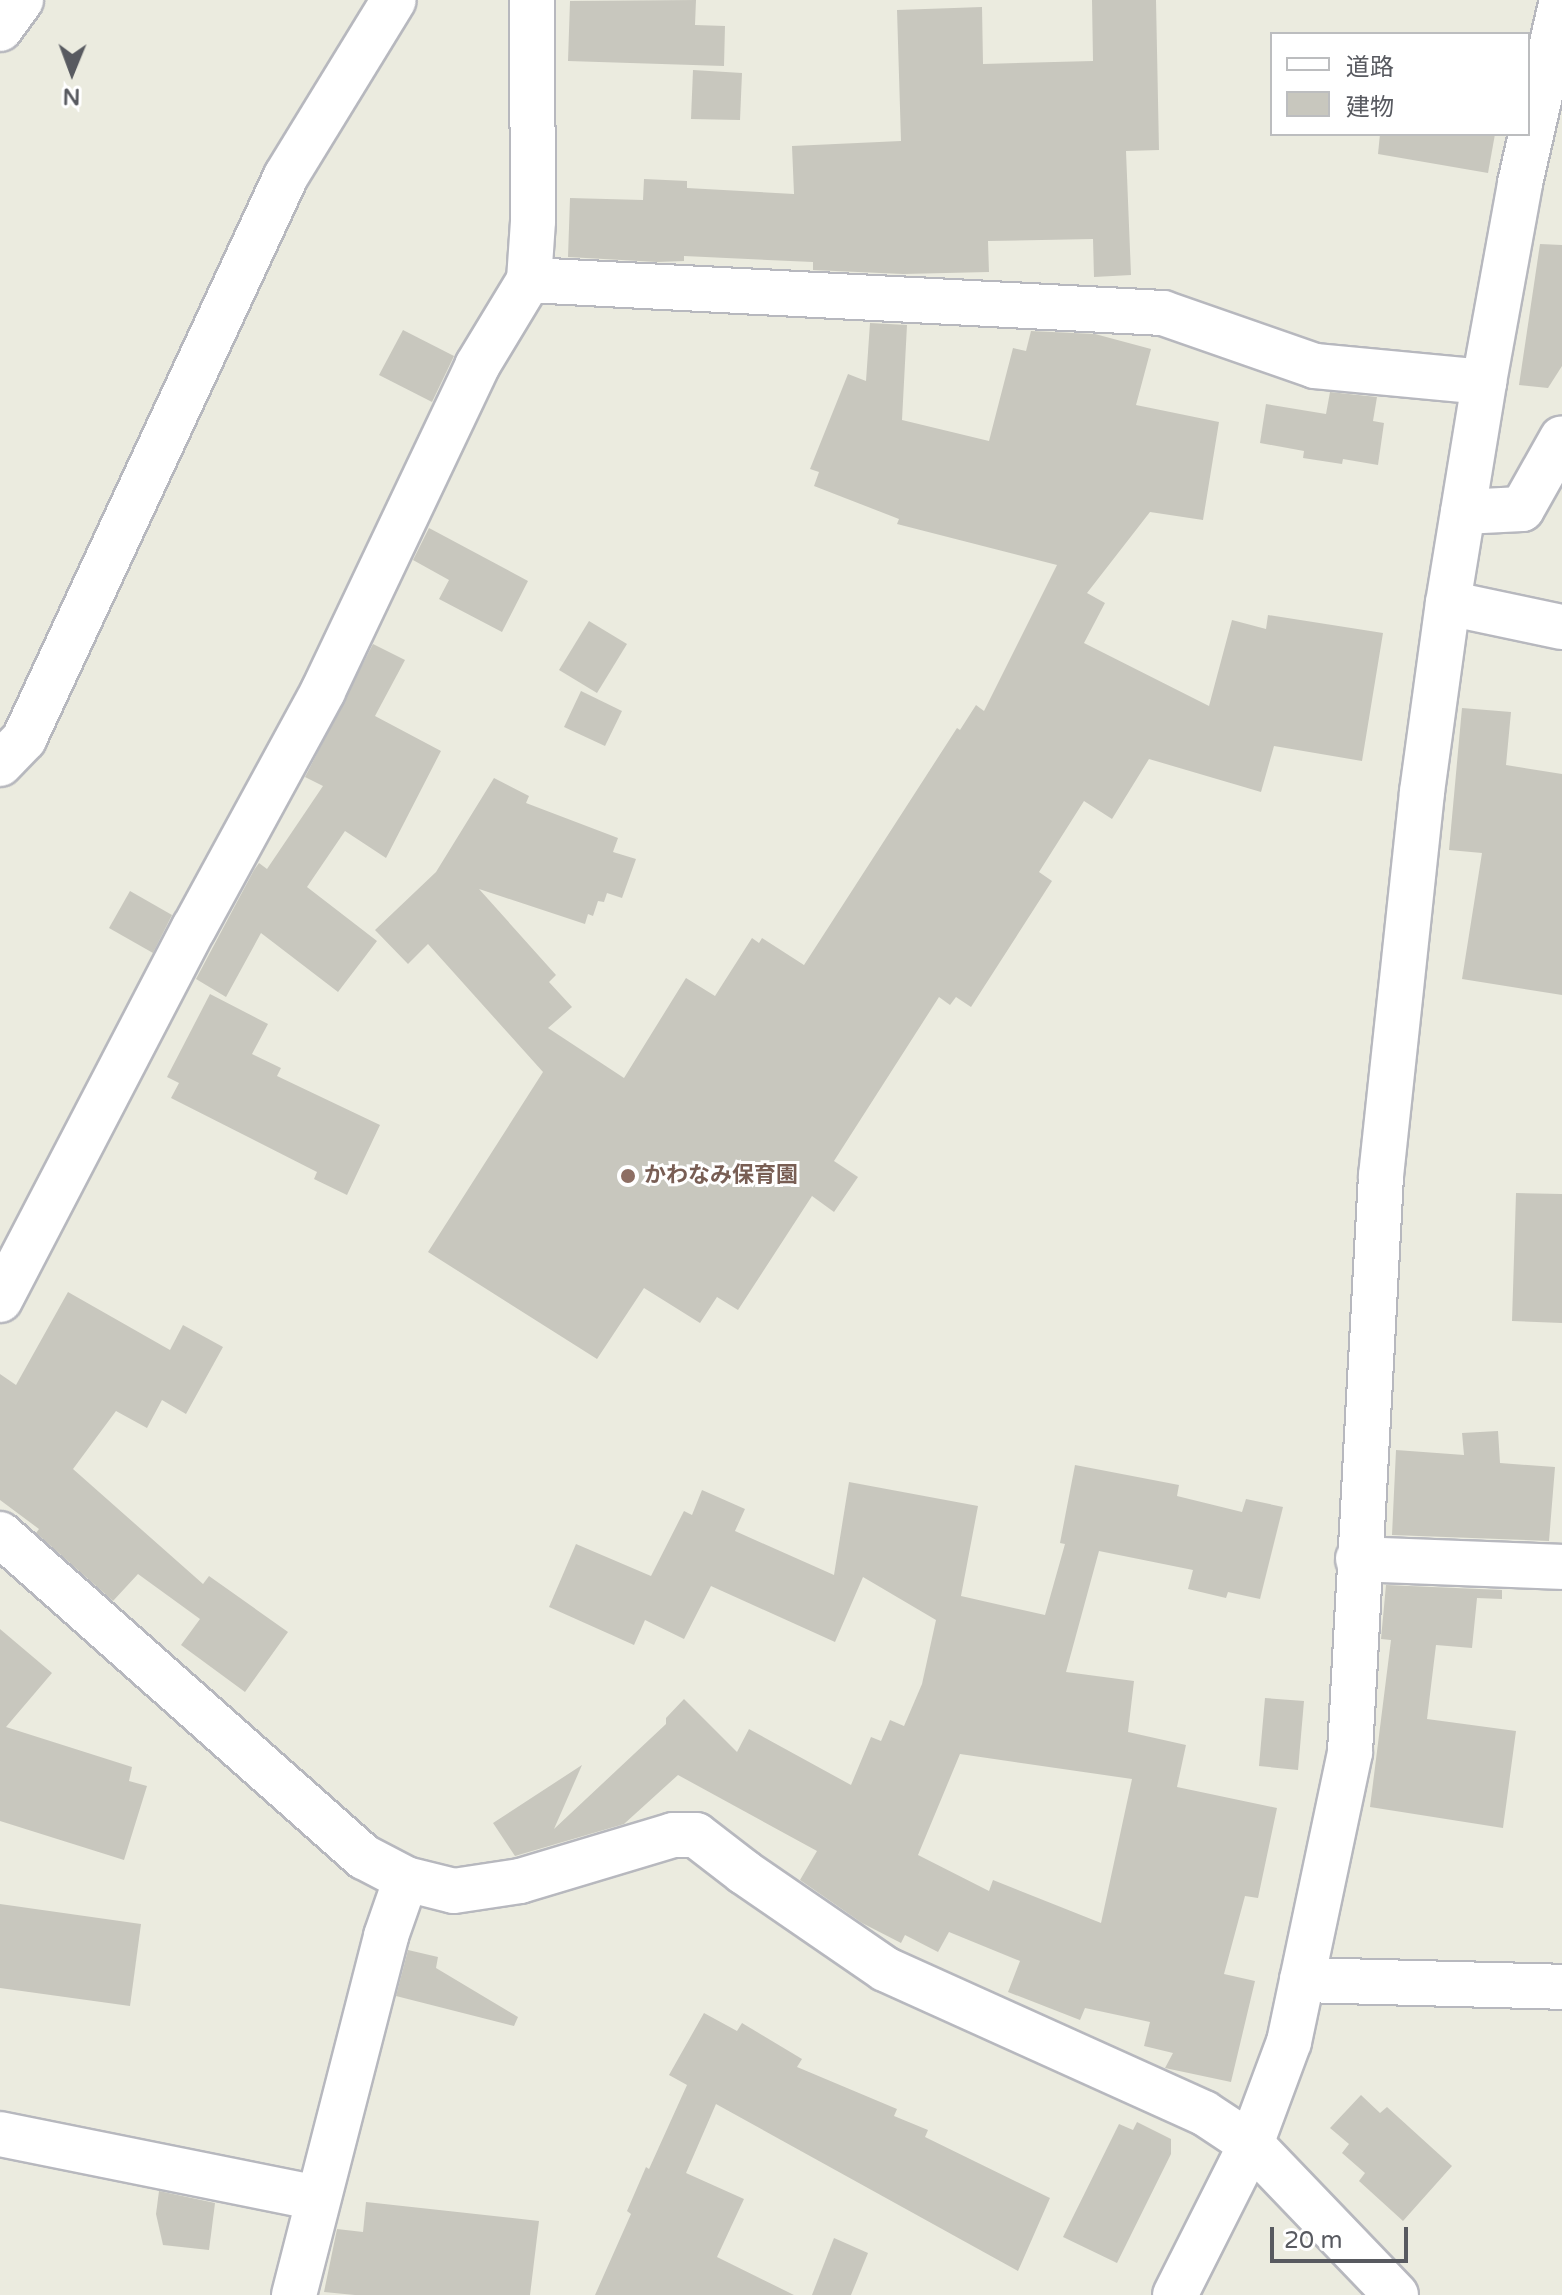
<!DOCTYPE html>
<html>
<head>
<meta charset="utf-8">
<style>
  body { margin:0 }
  #map { position:relative; width:1562px; height:2295px; overflow:hidden; background:#ebebdf; font-family:"Varela Round","Noto Sans JP",sans-serif }
  div>[style] { position:absolute }
  .building>* { inset:0; background:#c8c7be }
  .roads { filter:drop-shadow(2px 0 #b7b8be) drop-shadow(-2px 0 #b7b8be) drop-shadow(0 2px #b7b8be) drop-shadow(0 -2px #b7b8be) }
  .street>* { height:44px; margin:-22px; padding:0 22px; transform-origin:22px; border-radius:22px; background:#fff }
  .secondary>* { height:44px; margin:-22px; padding:0 22px; transform-origin:22px; border-radius:22px; background:#fff }
  .dots>* { width:22px; height:22px; translate:-50% -50%; box-sizing:border-box; border:4px solid #fff; border-radius:50% }
  span { translate:-50% -50%; white-space:nowrap; text-align:center; line-height:1.15; -webkit-text-stroke:6px #fff; paint-order:stroke }
  .education-label { font-size:22px; color:#785e54; font-weight:700 }
  .left { translate:0 -50%; text-align:left }
  .legend { position:absolute; left:1270px; top:32px; width:260px; height:104px; box-sizing:border-box; background:#fff; border:2px solid #bcbdbf; margin:0; padding:10px 14px; list-style:none; font-size:24px; color:#585a60 }
  .legend li { display:flex; align-items:center; gap:16px; height:40px }
  .legend b { width:40px; border:2px solid #bcbdbf }
  .north { position:absolute; left:32px; top:32px; width:80px; height:80px; -webkit-text-stroke:6px #fff; paint-order:stroke; rotate:181deg; font-size:22px; font-weight:700; line-height:32px; text-align:center; color:#585a60 }
  .north::after { content:''; display:block; margin:auto; width:28px; height:36px; background:#585a60; clip-path:polygon(50% 0,100% 100%,50% 72%,0 100%) }
  .scale { position:absolute; left:1270px; top:2227px; width:138px; height:36px; box-sizing:border-box; border:4px solid #585a60; border-top:0; padding-left:10px; font-size:24px; line-height:28px; white-space:nowrap; color:#585a60; -webkit-text-stroke:6px #fff; paint-order:stroke }
</style>
</head>
<body>
<div id="map">
  <div class="building">
    <i style="clip-path:polygon(696px 0,695px 25px,725px 26px,724px 66px,568px 61px,570px 1px)"></i>
    <i style="clip-path:polygon(1092px 0,1156px 0,1159px 150px,1126px 151px,1131px 275px,1094px 277px,1093px 239px,988px 241px,989px 272px,903px 274px,813px 270px,813px 262px,684px 256px,684px 261px,657px 262px,568px 257px,570px 198px,643px 200px,644px 179px,687px 181px,687px 188px,794px 194px,792px 146px,901px 141px,897px 10px,982px 7px,983px 64px,1093px 61px)"></i>
    <i style="clip-path:polygon(693px 70px,742px 73px,740px 120px,691px 119px)"></i>
    <i style="clip-path:polygon(1380px 134px,1495px 134px,1488px 173px,1378px 154px)"></i>
    <i style="clip-path:polygon(1540px 244px,1562px 245px,1562px 366px,1548px 388px,1519px 385px)"></i>
    <i style="clip-path:polygon(870px 323px,907px 325px,902px 420px,989px 441px,1013px 348px,1026px 351px,1031px 331px,1095px 334px,1151px 349px,1136px 405px,1219px 422px,1203px 520px,1150px 512px,1087px 593px,1105px 603px,1084px 643px,1209px 706px,1232px 620px,1266px 629px,1268px 615px,1383px 633px,1362px 761px,1274px 746px,1261px 792px,1149px 759px,1112px 819px,1084px 801px,1039px 872px,1052px 881px,971px 1007px,956px 997px,950px 1005px,939px 997px,834px 1161px,858px 1177px,834px 1212px,812px 1196px,738px 1310px,717px 1297px,700px 1323px,644px 1288px,597px 1359px,428px 1252px,543px 1072px,428px 944px,408px 964px,375px 930px,436px 872px,494px 778px,529px 796px,526px 803px,618px 838px,613px 852px,636px 859px,622px 898px,607px 893px,604px 902px,598px 901px,593px 916px,588px 914px,585px 924px,479px 889px,556px 975px,549px 982px,572px 1007px,548px 1028px,624px 1078px,686px 978px,715px 996px,752px 938px,759px 943px,762px 938px,804px 965px,957px 728px,960px 730px,976px 705px,984px 711px,1057px 565px,897px 524px,899px 519px,814px 486px,819px 472px,810px 469px,848px 374px,866px 381px)"></i>
    <i style="clip-path:polygon(403px 330px,454px 356px,432px 402px,379px 375px)"></i>
    <i style="clip-path:polygon(1330px 392px,1377px 397px,1373px 421px,1384px 423px,1378px 465px,1343px 459px,1342px 464px,1303px 458px,1304px 451px,1260px 443px,1266px 404px,1326px 414px)"></i>
    <i style="clip-path:polygon(429px 528px,528px 581px,502px 632px,439px 599px,449px 580px,413px 560px)"></i>
    <i style="clip-path:polygon(589px 621px,627px 644px,597px 693px,559px 670px)"></i>
    <i style="clip-path:polygon(373px 644px,405px 660px,375px 716px,441px 751px,386px 858px,345px 831px,307px 887px,377px 941px,338px 992px,261px 933px,226px 997px,196px 979px,254px 870px,259px 863px,267px 869px,323px 786px,305px 777px)"></i>
    <i style="clip-path:polygon(581px 691px,622px 711px,605px 746px,564px 727px)"></i>
    <i style="clip-path:polygon(1462px 708px,1511px 712px,1506px 765px,1562px 774px,1562px 995px,1462px 979px,1482px 853px,1449px 850px)"></i>
    <i style="clip-path:polygon(130px 891px,172px 915px,153px 953px,109px 928px)"></i>
    <i style="clip-path:polygon(210px 994px,268px 1024px,252px 1054px,281px 1068px,277px 1076px,380px 1125px,347px 1195px,314px 1179px,317px 1172px,171px 1098px,179px 1083px,167px 1077px)"></i>
    <i style="clip-path:polygon(1516px 1193px,1562px 1194px,1562px 1323px,1512px 1321px)"></i>
    <i style="clip-path:polygon(68px 1292px,170px 1350px,183px 1325px,223px 1347px,186px 1414px,162px 1400px,147px 1428px,116px 1411px,73px 1469px,203px 1584px,209px 1576px,288px 1632px,245px 1692px,181px 1645px,200px 1619px,138px 1574px,113px 1601px,36px 1533px,39px 1529px,0 1500px,0 1374px,16px 1385px)"></i>
    <i style="clip-path:polygon(1498px 1431px,1500px 1463px,1555px 1467px,1549px 1541px,1392px 1535px,1396px 1450px,1464px 1455px,1462px 1433px)"></i>
    <i style="clip-path:polygon(evenodd,1075px 1465px,1179px 1485px,1177px 1496px,1242px 1512px,1246px 1499px,1283px 1507px,1260px 1599px,1228px 1592px,1226px 1598px,1188px 1589px,1193px 1570px,1099px 1551px,1066px 1672px,1134px 1681px,1128px 1732px,1186px 1745px,1177px 1787px,1277px 1808px,1258px 1898px,1245px 1896px,1224px 1974px,1255px 1981px,1231px 2082px,1165px 2068px,1173px 2053px,1144px 2046px,1150px 2022px,1085px 2008px,1080px 2020px,1008px 1992px,1020px 1961px,949px 1932px,938px 1952px,905px 1935px,901px 1943px,862px 1923px,800px 1880px,817px 1851px,678px 1775px,624px 1824px,515px 1856px,493px 1823px,582px 1765px,554px 1829px,666px 1724px,666px 1718px,684px 1699px,737px 1752px,749px 1729px,851px 1785px,871px 1737px,881px 1741px,890px 1720px,904px 1726px,922px 1684px,936px 1620px,863px 1577px,835px 1642px,711px 1586px,684px 1639px,645px 1620px,634px 1645px,549px 1607px,576px 1544px,651px 1576px,684px 1511px,692px 1515px,702px 1490px,745px 1509px,735px 1531px,834px 1575px,849px 1482px,978px 1506px,961px 1596px,1045px 1615px,1065px 1544px,1060px 1543px,1075px 1465px,960px 1754px,1132px 1779px,1101px 1923px,993px 1880px,989px 1891px,918px 1855px,960px 1754px)"></i>
    <i style="clip-path:polygon(1386px 1585px,1502px 1590px,1502px 1599px,1477px 1598px,1472px 1648px,1436px 1645px,1427px 1719px,1516px 1731px,1503px 1828px,1370px 1807px,1391px 1640px,1381px 1639px)"></i>
    <i style="clip-path:polygon(0 1629px,52px 1673px,6px 1727px,132px 1767px,129px 1781px,147px 1786px,124px 1860px,0 1821px)"></i>
    <i style="clip-path:polygon(1265px 1698px,1304px 1701px,1298px 1770px,1259px 1766px)"></i>
    <i style="clip-path:polygon(0 1904px,141px 1924px,130px 2006px,0 1988px)"></i>
    <i style="clip-path:polygon(408px 1950px,438px 1957px,436px 1968px,518px 2017px,514px 2026px,396px 1996px)"></i>
    <i style="clip-path:polygon(704px 2013px,737px 2031px,742px 2023px,802px 2059px,797px 2067px,897px 2109px,894px 2116px,928px 2130px,925px 2137px,1050px 2198px,1018px 2271px,716px 2104px,686px 2173px,744px 2199px,717px 2257px,794px 2295px,595px 2295px,631px 2214px,627px 2211px,646px 2167px,649px 2169px,687px 2085px,669px 2075px)"></i>
    <i style="clip-path:polygon(1361px 2095px,1380px 2113px,1387px 2107px,1452px 2166px,1403px 2221px,1359px 2181px,1365px 2173px,1342px 2153px,1349px 2144px,1330px 2128px)"></i>
    <i style="clip-path:polygon(1137px 2122px,1171px 2139px,1171px 2154px,1117px 2263px,1063px 2237px,1119px 2124px,1133px 2130px)"></i>
    <i style="clip-path:polygon(159px 2191px,215px 2203px,209px 2250px,163px 2245px,156px 2214px)"></i>
    <i style="clip-path:polygon(366px 2202px,539px 2221px,530px 2295px,355px 2295px,324px 2292px,337px 2229px,363px 2232px)"></i>
    <i style="clip-path:polygon(834px 2238px,868px 2253px,851px 2295px,812px 2295px)"></i>
  </div>
  <div class="roads">
    <div class="street">
      <i style="left:529px;top:280px;width:635px;rotate:2.98deg"></i>
      <i style="left:1163px;top:313px;width:161px;rotate:19.2deg"></i>
      <i style="left:1315px;top:366px;width:170px;rotate:5.4deg"></i>
      <i style="left:1463px;top:512px;width:59px;rotate:-2.9deg"></i>
      <i style="left:1522px;top:509px;width:81px;rotate:-60.6deg"></i>
      <i style="left:0;top:764px;width:35px;rotate:-46deg"></i>
      <i style="left:24px;top:739px;width:621px;rotate:-65.04deg"></i>
      <i style="left:286px;top:176px;width:206px;rotate:-58.5deg"></i>
      <i style="left:0;top:1300px;width:420px;rotate:-62.5deg"></i>
      <i style="left:194px;top:928px;width:270px;rotate:-61.4deg"></i>
      <i style="left:323px;top:691px;width:360px;rotate:-64.6deg"></i>
      <i style="left:477px;top:366px;width:100px;rotate:-58.8deg"></i>
      <i style="left:529px;top:280px;width:59px;rotate:-86.1deg"></i>
      <i style="left:533px;top:221px;width:221px;rotate:-90.3deg"></i>
      <i style="left:0;top:1534px;width:487px;rotate:41.6deg"></i>
      <i style="left:364px;top:1857px;width:47px;rotate:27.6deg"></i>
      <i style="left:406px;top:1879px;width:49px;rotate:14deg"></i>
      <i style="left:454px;top:1891px;width:67px;rotate:-8.6deg"></i>
      <i style="left:520px;top:1881px;width:160px;rotate:-16.7deg"></i>
      <i style="left:673px;top:1835px;width:23px"></i>
      <i style="left:696px;top:1835px;width:61px;rotate:37.6deg"></i>
      <i style="left:744px;top:1872px;width:171px;rotate:34.5deg"></i>
      <i style="left:885px;top:1969px;width:350px;rotate:24.3deg"></i>
      <i style="left:1204px;top:2113px;width:56px;rotate:33.4deg"></i>
      <i style="left:1251px;top:2144px;width:169px;rotate:116.7deg"></i>
      <i style="left:1358px;top:1559px;width:204px;rotate:2.2deg"></i>
      <i style="left:1302px;top:1980px;width:260px;rotate:1.5deg"></i>
      <i style="left:0;top:2134px;width:324px;rotate:11.4deg"></i>
      <i style="left:294px;top:2295px;width:371px;rotate:-75.6deg"></i>
      <i style="left:386px;top:1936px;width:60px;rotate:-70.7deg"></i>
    </div>
    <div class="secondary">
      <i style="left:0;top:29px;width:36px;rotate:-54deg"></i>
      <i style="left:1448px;top:603px;width:116px;rotate:11.9deg"></i>
      <i style="left:1396px;top:2295px;width:209px;rotate:-133.8deg"></i>
      <i style="left:1251px;top:2144px;width:109px;rotate:-69.6deg"></i>
      <i style="left:1289px;top:2042px;width:296px;rotate:-78.1deg"></i>
      <i style="left:1350px;top:1752px;width:577px;rotate:-86.92deg"></i>
      <i style="left:1381px;top:1176px;width:386px;rotate:-83.9deg"></i>
      <i style="left:1422px;top:792px;width:191px;rotate:-82.2deg"></i>
      <i style="left:1448px;top:603px;width:224px;rotate:-80.7deg"></i>
      <i style="left:1484px;top:382px;width:202px;rotate:-79.7deg"></i>
      <i style="left:1520px;top:183px;width:188px;rotate:-77.1deg"></i>
    </div>
  </div>
  <div class="dots">
    <i style="left:628px;top:1176px;background:#8d6e63"></i>
  </div>
  <div class="education-label">
    <span class="left" style="left:644px;top:1176px">かわなみ保育園</span>
  </div>
  <ul class="legend">
  <li><b style="height:10px;background:#fff"></b>道路</li>
  <li><b style="height:22px;background:#c8c7be"></b>建物</li>
  </ul>
  <div class="north">N</div>
  <div class="scale">20 m</div>
</div>
</body>
</html>
